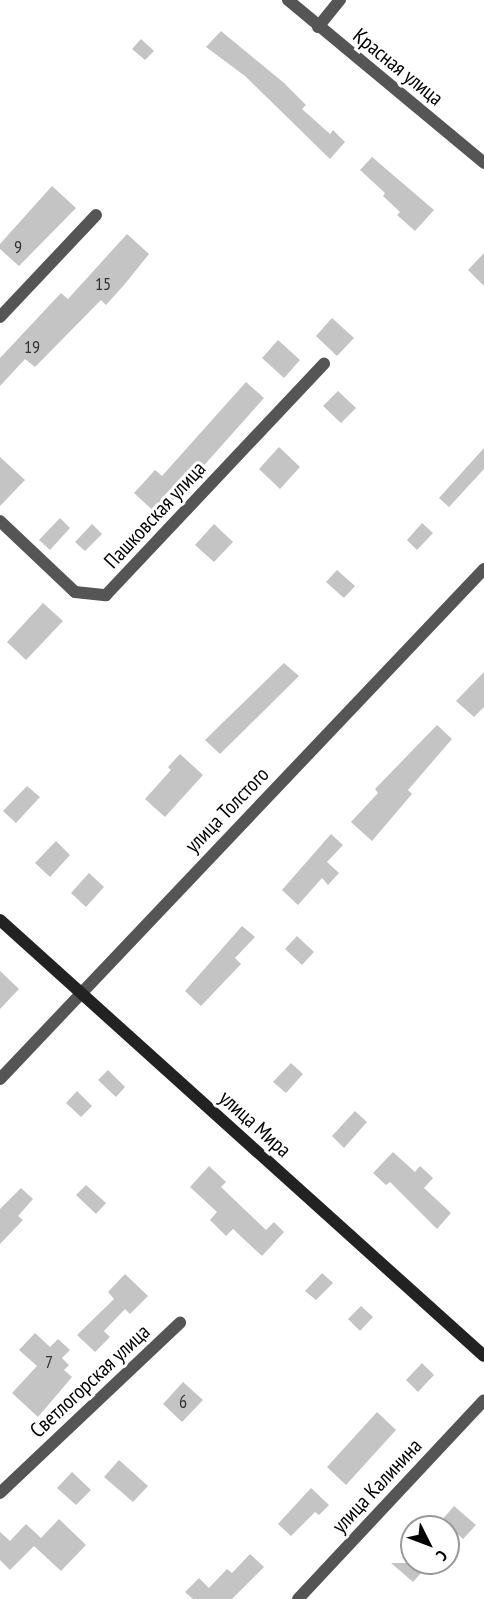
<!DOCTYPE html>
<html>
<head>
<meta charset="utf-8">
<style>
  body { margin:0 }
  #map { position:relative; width:484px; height:1599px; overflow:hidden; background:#fff; font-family:"PT Sans Narrow",sans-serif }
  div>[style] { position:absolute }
  .building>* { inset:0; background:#c4c4c4 }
  .minor>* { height:12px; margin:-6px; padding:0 6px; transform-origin:6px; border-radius:6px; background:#555 }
  .secondary>* { height:12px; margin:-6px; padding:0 6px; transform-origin:6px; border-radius:6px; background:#222 }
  span { translate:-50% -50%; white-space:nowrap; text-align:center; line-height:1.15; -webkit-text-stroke:6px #fff; paint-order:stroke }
  .number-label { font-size:18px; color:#313131 }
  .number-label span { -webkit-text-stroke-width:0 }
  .street-label { font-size:21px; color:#000 }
  .north { position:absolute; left:400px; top:1515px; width:60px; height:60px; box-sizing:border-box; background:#fff; border:2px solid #999; border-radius:50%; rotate:132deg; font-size:16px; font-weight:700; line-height:24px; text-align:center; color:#000 }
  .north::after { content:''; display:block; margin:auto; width:21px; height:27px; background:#000; clip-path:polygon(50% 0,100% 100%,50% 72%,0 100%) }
</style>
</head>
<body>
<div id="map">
  <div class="building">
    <i style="clip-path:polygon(221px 31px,284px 83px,306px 105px,302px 109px,330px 134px,333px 130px,345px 142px,330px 159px,245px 76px,206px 47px)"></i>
    <i style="clip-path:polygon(141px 39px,154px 51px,145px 60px,132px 49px)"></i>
    <i style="clip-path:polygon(372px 157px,434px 210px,415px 231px,397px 215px,400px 212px,383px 196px,385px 193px,360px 170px)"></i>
    <i style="clip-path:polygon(52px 186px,76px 208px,19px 266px,0 249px,0 244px)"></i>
    <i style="clip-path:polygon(127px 234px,149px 254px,124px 285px,106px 305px,101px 300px,35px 367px,25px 359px,0 386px,0 358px,61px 293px,68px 299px)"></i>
    <i style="clip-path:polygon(484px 253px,484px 286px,468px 270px)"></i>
    <i style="clip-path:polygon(332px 318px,354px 338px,337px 356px,316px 336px)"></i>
    <i style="clip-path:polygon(278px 340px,300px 360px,284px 378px,262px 358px)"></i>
    <i style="clip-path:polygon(246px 382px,264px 398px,159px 516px,134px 493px,155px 470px,162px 476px)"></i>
    <i style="clip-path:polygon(338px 391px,356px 408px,341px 423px,323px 406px)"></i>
    <i style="clip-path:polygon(279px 447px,300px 467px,280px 489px,259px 469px)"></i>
    <i style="clip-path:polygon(484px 448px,484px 469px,449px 507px,439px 498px)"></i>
    <i style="clip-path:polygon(0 457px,25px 480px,0 506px)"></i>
    <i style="clip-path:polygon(60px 518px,70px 528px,50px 550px,39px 540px)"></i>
    <i style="clip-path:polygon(422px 523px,433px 533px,417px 550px,407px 540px)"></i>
    <i style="clip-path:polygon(92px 524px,102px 534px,85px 551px,75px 542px)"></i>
    <i style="clip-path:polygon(214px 524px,233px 542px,214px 562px,195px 545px)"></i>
    <i style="clip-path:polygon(337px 570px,355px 586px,344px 598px,326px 582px)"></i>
    <i style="clip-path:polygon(43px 603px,63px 621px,26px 660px,7px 642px)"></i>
    <i style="clip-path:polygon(284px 663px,299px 676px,220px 754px,205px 740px)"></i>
    <i style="clip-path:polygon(484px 672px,484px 707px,474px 717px,456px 701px)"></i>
    <i style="clip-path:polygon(437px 725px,452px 739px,408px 790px,412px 794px,372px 841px,351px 822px,378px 793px,375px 789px)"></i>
    <i style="clip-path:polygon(180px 754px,203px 775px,165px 817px,145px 799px,171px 770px,168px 767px)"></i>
    <i style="clip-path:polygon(27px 786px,40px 797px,16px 823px,3px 811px)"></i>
    <i style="clip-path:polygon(331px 834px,343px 845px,327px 862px,339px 873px,328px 885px,322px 878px,298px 905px,282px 890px)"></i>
    <i style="clip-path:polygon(56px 841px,70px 855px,50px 877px,35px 863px)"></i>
    <i style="clip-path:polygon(89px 873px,104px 887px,86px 907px,71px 893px)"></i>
    <i style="clip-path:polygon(242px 926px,255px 937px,235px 958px,241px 964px,201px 1006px,185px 991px)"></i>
    <i style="clip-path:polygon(297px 936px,314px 952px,302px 965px,285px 949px)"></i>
    <i style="clip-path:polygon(0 971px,19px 989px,0 1009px)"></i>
    <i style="clip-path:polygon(291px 1063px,303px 1074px,286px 1093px,273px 1082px)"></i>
    <i style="clip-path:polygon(108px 1070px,125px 1087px,116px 1097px,98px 1080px)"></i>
    <i style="clip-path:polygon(77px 1091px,92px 1106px,81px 1117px,66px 1103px)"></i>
    <i style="clip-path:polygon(355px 1111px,367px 1122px,344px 1148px,332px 1136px)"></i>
    <i style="clip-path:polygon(393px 1152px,415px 1172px,420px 1166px,433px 1178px,424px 1188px,451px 1213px,437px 1229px,390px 1182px,386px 1185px,373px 1173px)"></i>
    <i style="clip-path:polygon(209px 1166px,226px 1182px,221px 1187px,266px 1230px,274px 1222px,284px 1232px,262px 1256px,233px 1229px,226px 1236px,210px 1220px,217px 1212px,190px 1187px)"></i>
    <i style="clip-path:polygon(86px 1185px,106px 1203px,96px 1214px,76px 1195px)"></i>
    <i style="clip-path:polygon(21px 1188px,33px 1199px,18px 1216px,23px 1220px,0 1244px,0 1209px)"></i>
    <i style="clip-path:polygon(322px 1273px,333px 1283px,316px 1300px,305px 1291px)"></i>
    <i style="clip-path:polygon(125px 1274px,148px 1296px,130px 1314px,125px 1309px,104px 1331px,110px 1337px,95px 1352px,77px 1335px,114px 1299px,108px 1292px)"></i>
    <i style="clip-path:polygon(361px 1306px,373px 1317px,360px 1331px,348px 1319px)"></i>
    <i style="clip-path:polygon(35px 1333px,50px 1347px,58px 1339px,70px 1350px,62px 1358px,69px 1365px,64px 1370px,72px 1377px,38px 1417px,12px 1393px,37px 1366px,19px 1350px)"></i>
    <i style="clip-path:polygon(422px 1363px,434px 1375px,418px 1392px,406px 1380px)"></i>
    <i style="clip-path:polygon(183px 1382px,203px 1400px,182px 1422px,163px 1404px)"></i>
    <i style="clip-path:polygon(377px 1412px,396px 1430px,346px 1485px,327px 1467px)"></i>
    <i style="clip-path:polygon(119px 1460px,148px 1486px,133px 1502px,104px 1477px)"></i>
    <i style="clip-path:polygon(72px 1472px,91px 1490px,76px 1505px,57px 1488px)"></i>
    <i style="clip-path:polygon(311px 1488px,329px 1505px,319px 1515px,315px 1512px,291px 1536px,278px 1524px)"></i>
    <i style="clip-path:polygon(454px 1506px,476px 1525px,463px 1539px,442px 1520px)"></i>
    <i style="clip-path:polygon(59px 1519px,86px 1545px,61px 1571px,34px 1546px,10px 1570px,0 1560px,0 1532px,10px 1541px,26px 1524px,41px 1538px)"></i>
    <i style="clip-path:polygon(250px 1554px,264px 1567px,232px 1599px,193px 1599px,185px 1592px,199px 1578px,209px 1588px,227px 1569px,232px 1573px)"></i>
    <i style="clip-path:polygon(391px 1563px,430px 1563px,413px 1582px)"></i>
  </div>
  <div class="minor">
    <i style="left:288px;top:0;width:255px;rotate:39.7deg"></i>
    <i style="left:318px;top:27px;width:35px;rotate:-51deg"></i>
    <i style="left:0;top:317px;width:140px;rotate:-46.7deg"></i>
    <i style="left:0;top:521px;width:103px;rotate:43.4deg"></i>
    <i style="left:75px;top:592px;width:31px;rotate:6deg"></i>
    <i style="left:106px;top:595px;width:318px;rotate:-46.7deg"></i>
    <i style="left:0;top:1079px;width:703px;rotate:-46.5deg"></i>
    <i style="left:0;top:1493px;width:248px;rotate:-43.4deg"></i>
    <i style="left:298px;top:1599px;width:272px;rotate:-46.9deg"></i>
  </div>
  <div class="secondary">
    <i style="left:0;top:920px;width:651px;rotate:42.01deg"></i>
  </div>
  <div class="number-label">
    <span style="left:18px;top:247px">9</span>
    <span style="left:103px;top:284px">15</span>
    <span style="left:32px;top:347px">19</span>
    <span style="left:49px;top:1362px">7</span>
    <span style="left:183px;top:1402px">6</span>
  </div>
  <div class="street-label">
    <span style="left:398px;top:67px;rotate:39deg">Красная улица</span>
    <span style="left:155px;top:515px;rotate:-47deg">Пашковская улица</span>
    <span style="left:227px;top:810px;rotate:-46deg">улица Толстого</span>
    <span style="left:255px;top:1124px;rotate:42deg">улица Мира</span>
    <span style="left:90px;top:1381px;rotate:-43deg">Светлогорская улица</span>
    <span style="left:377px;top:1486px;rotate:-47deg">улица Калинина</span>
  </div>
  <div class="north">С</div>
</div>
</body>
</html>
